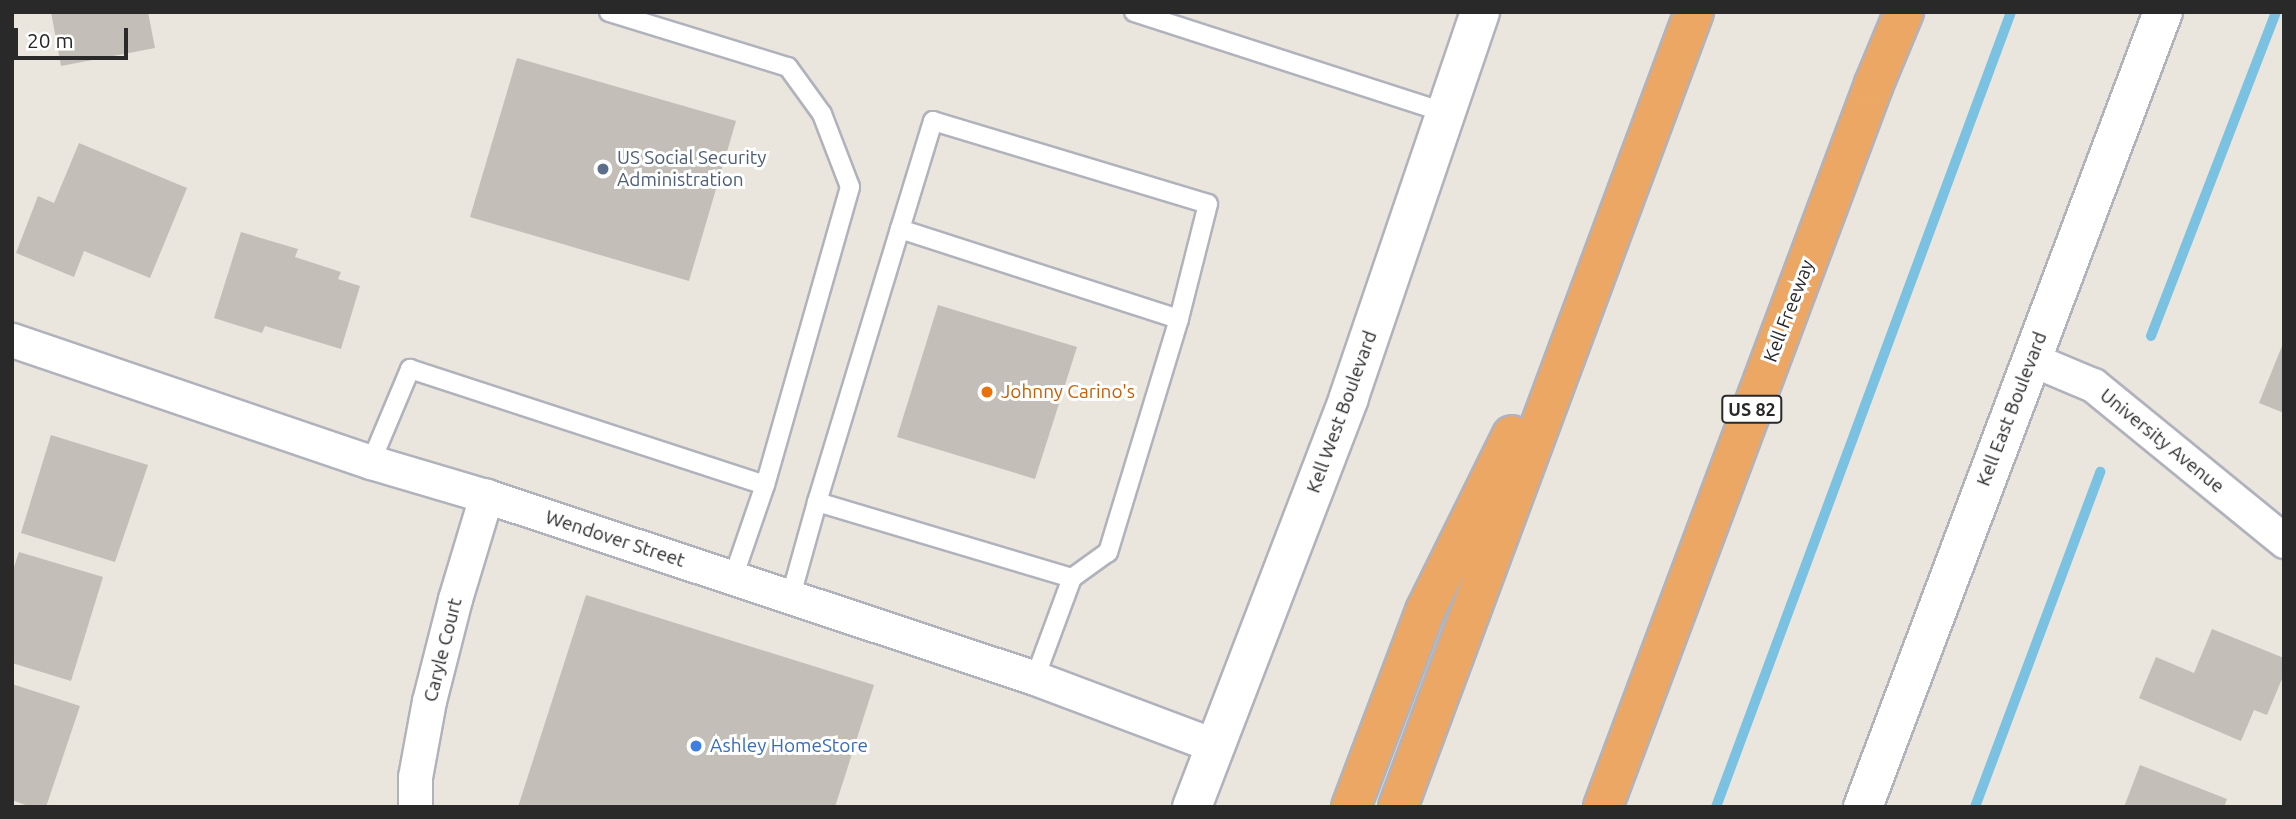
<!DOCTYPE html>
<html>
<head>
<meta charset="utf-8">
<style>
  body { margin:0 }
  #map { position:relative; width:2296px; height:819px; overflow:hidden; background:#eae5dd; font-family:Ubuntu,sans-serif }
  div>[style] { position:absolute }
  .stream>* { height:10px; margin:-5px; padding:0 5px; transform-origin:5px; border-radius:5px; background:#7bc1e1 }
  .building>* { inset:0; background:#c3bfb8 }
  .roads { filter:drop-shadow(2px 0 #b0b2bc) drop-shadow(-2px 0 #b0b2bc) drop-shadow(0 2px #b0b2bc) drop-shadow(0 -2px #b0b2bc) }
  .lane>* { height:18px; margin:-9px; padding:0 9px; transform-origin:9px; border-radius:9px; background:#fff }
  .street>* { height:33px; margin:-16.5px; padding:0 16.5px; transform-origin:16.5px; border-radius:16.5px; background:#fff }
  .secondary>* { height:38px; margin:-19px; padding:0 19px; transform-origin:19px; border-radius:19px; background:#fff }
  .highway>* { height:38px; margin:-19px; padding:0 19px; transform-origin:19px; border-radius:19px; background:#eda765 }
  .dots>* { width:19px; height:19px; translate:-50% -50%; box-sizing:border-box; border:4px solid #fff; border-radius:50% }
  span { translate:-50% -50%; white-space:nowrap; text-align:center; line-height:1.15; -webkit-text-stroke:6px #fff; paint-order:stroke }
  .shield-label span { padding:2px 5px; background:#fff; border:2px solid; border-radius:5px; -webkit-text-stroke-width:0 }
  .shield-label { font-size:18px; color:#292929; font-weight:700 }
  .service-label { font-size:19px; color:#4e5e75 }
  .left { translate:0 -50%; text-align:left }
  .street-label { font-size:19px; color:#292929 }
  .food-label { font-size:19px; color:#c56008 }
  .shop-label { font-size:19px; color:#366cbe }
  .frame { position:absolute; inset:0; border:14px solid #292929; pointer-events:none }
  .scale { position:absolute; left:14px; top:28px; width:114px; height:32px; box-sizing:border-box; border:4px solid #292929; border-top:0; padding-left:9px; font-size:21px; line-height:24px; white-space:nowrap; color:#292929; -webkit-text-stroke:5px #fff; paint-order:stroke }
</style>
</head>
<body>
<div id="map">
  <div class="stream">
    <i style="left:2151px;top:336px;width:347px;rotate:-68.9deg"></i>
    <i style="left:1716px;top:807px;width:848px;rotate:-69.64deg"></i>
    <i style="left:1975px;top:807px;width:358px;rotate:-69.5deg"></i>
  </div>
  <div class="building">
    <i style="clip-path:polygon(51px 12px,148px 12px,155px 48px,61px 66px)"></i>
    <i style="clip-path:polygon(517px 58px,736px 121px,689px 281px,470px 217px)"></i>
    <i style="clip-path:polygon(79px 143px,187px 188px,150px 278px,84px 251px,74px 277px,16px 253px,38px 196px,54px 203px)"></i>
    <i style="clip-path:polygon(241px 232px,298px 249px,295px 257px,341px 272px,338px 279px,360px 286px,341px 349px,265px 326px,262px 333px,214px 318px)"></i>
    <i style="clip-path:polygon(938px 305px,1077px 347px,1035px 479px,897px 437px)"></i>
    <i style="clip-path:polygon(2284px 341px,2284px 413px,2259px 403px)"></i>
    <i style="clip-path:polygon(51px 435px,148px 465px,115px 562px,21px 533px)"></i>
    <i style="clip-path:polygon(19px 552px,103px 577px,71px 681px,12px 663px,12px 573px)"></i>
    <i style="clip-path:polygon(586px 595px,874px 685px,835px 807px,518px 807px)"></i>
    <i style="clip-path:polygon(2212px 629px,2284px 658px,2284px 674px,2267px 715px,2254px 710px,2241px 741px,2139px 698px,2156px 657px,2194px 673px)"></i>
    <i style="clip-path:polygon(12px 684px,80px 706px,46px 807px,31px 807px,12px 800px)"></i>
    <i style="clip-path:polygon(2140px 765px,2227px 799px,2224px 807px,2124px 807px)"></i>
  </div>
  <div class="roads">
    <div class="lane">
      <i style="left:609px;top:12px;width:187px;rotate:17.1deg"></i>
      <i style="left:788px;top:67px;width:58px;rotate:54.1deg"></i>
      <i style="left:822px;top:114px;width:78px;rotate:69deg"></i>
      <i style="left:850px;top:187px;width:310px;rotate:105.9deg"></i>
      <i style="left:1134px;top:12px;width:328px;rotate:17.9deg"></i>
      <i style="left:900px;top:229px;width:113px;rotate:-73deg"></i>
      <i style="left:933px;top:121px;width:287px;rotate:16.8deg"></i>
      <i style="left:1208px;top:204px;width:119px;rotate:104.2deg"></i>
      <i style="left:371px;top:462px;width:101px;rotate:-67.2deg"></i>
      <i style="left:410px;top:369px;width:373px;rotate:18.1deg"></i>
      <i style="left:765px;top:485px;width:98px;rotate:109deg"></i>
      <i style="left:790px;top:599px;width:101px;rotate:-74.4deg"></i>
      <i style="left:1035px;top:678px;width:107px;rotate:-69.7deg"></i>
      <i style="left:1072px;top:578px;width:266px;rotate:-163.4deg"></i>
      <i style="left:817px;top:502px;width:285px;rotate:-73.1deg"></i>
      <i style="left:900px;top:229px;width:293px;rotate:17.9deg"></i>
      <i style="left:1179px;top:319px;width:244px;rotate:106.9deg"></i>
      <i style="left:1108px;top:552px;width:44px;rotate:144.2deg"></i>
    </div>
    <div class="street">
      <i style="left:12px;top:340px;width:379px;rotate:18.8deg"></i>
      <i style="left:371px;top:462px;width:120px;rotate:16.5deg"></i>
      <i style="left:486px;top:496px;width:578px;rotate:18.34deg"></i>
      <i style="left:1035px;top:678px;width:193px;rotate:20.6deg"></i>
      <i style="left:2031px;top:359px;width:67px;rotate:22.8deg"></i>
      <i style="left:2093px;top:385px;width:247px;rotate:39.2deg"></i>
      <i style="left:415px;top:807px;width:30px;rotate:-90deg"></i>
      <i style="left:415px;top:777px;width:77px;rotate:-79.6deg"></i>
      <i style="left:429px;top:701px;width:105px;rotate:-75.7deg"></i>
      <i style="left:455px;top:599px;width:108px;rotate:-73.2deg"></i>
    </div>
    <div class="secondary">
      <i style="left:1192px;top:807px;width:439px;rotate:-69deg"></i>
      <i style="left:1349px;top:397px;width:407px;rotate:-71.2deg"></i>
      <i style="left:1863px;top:807px;width:850px;rotate:-69.33deg"></i>
    </div>
    <div class="highway">
      <i style="left:1351px;top:807px;width:210px;rotate:-69.3deg"></i>
      <i style="left:1425px;top:611px;width:196px;rotate:-63.7deg"></i>
      <i style="left:1398px;top:807px;width:848px;rotate:-69.58deg"></i>
      <i style="left:1603px;top:807px;width:772px;rotate:-69.45deg"></i>
      <i style="left:1874px;top:84px;width:78px;rotate:-67.4deg"></i>
    </div>
  </div>
  <div class="dots">
    <i style="left:603px;top:169px;background:#5c6f8a"></i>
    <i style="left:987px;top:392px;background:#e8710a"></i>
    <i style="left:696px;top:746px;background:#3f7fe0"></i>
  </div>
  <div class="shield-label">
    <span style="left:1752px;top:409px">US 82</span>
  </div>
  <div class="service-label">
    <span class="left" style="left:617px;top:169px">US Social Security<br>Administration</span>
  </div>
  <div class="street-label">
    <span style="left:1789px;top:311px;rotate:-69deg">Kell Freeway</span>
    <span style="left:2012px;top:409px;rotate:-69deg">Kell East Boulevard</span>
    <span style="left:1342px;top:412px;rotate:-70deg">Kell West Boulevard</span>
    <span style="left:2162px;top:441px;rotate:39deg">University Avenue</span>
    <span style="left:615px;top:539px;rotate:18deg">Wendover Street</span>
    <span style="left:443px;top:650px;rotate:-76deg">Caryle Court</span>
  </div>
  <div class="food-label">
    <span class="left" style="left:1001px;top:392px">Johnny Carino's</span>
  </div>
  <div class="shop-label">
    <span class="left" style="left:710px;top:746px">Ashley HomeStore</span>
  </div>
  <div class="frame"></div>
  <div class="scale">20 m</div>
</div>
</body>
</html>
